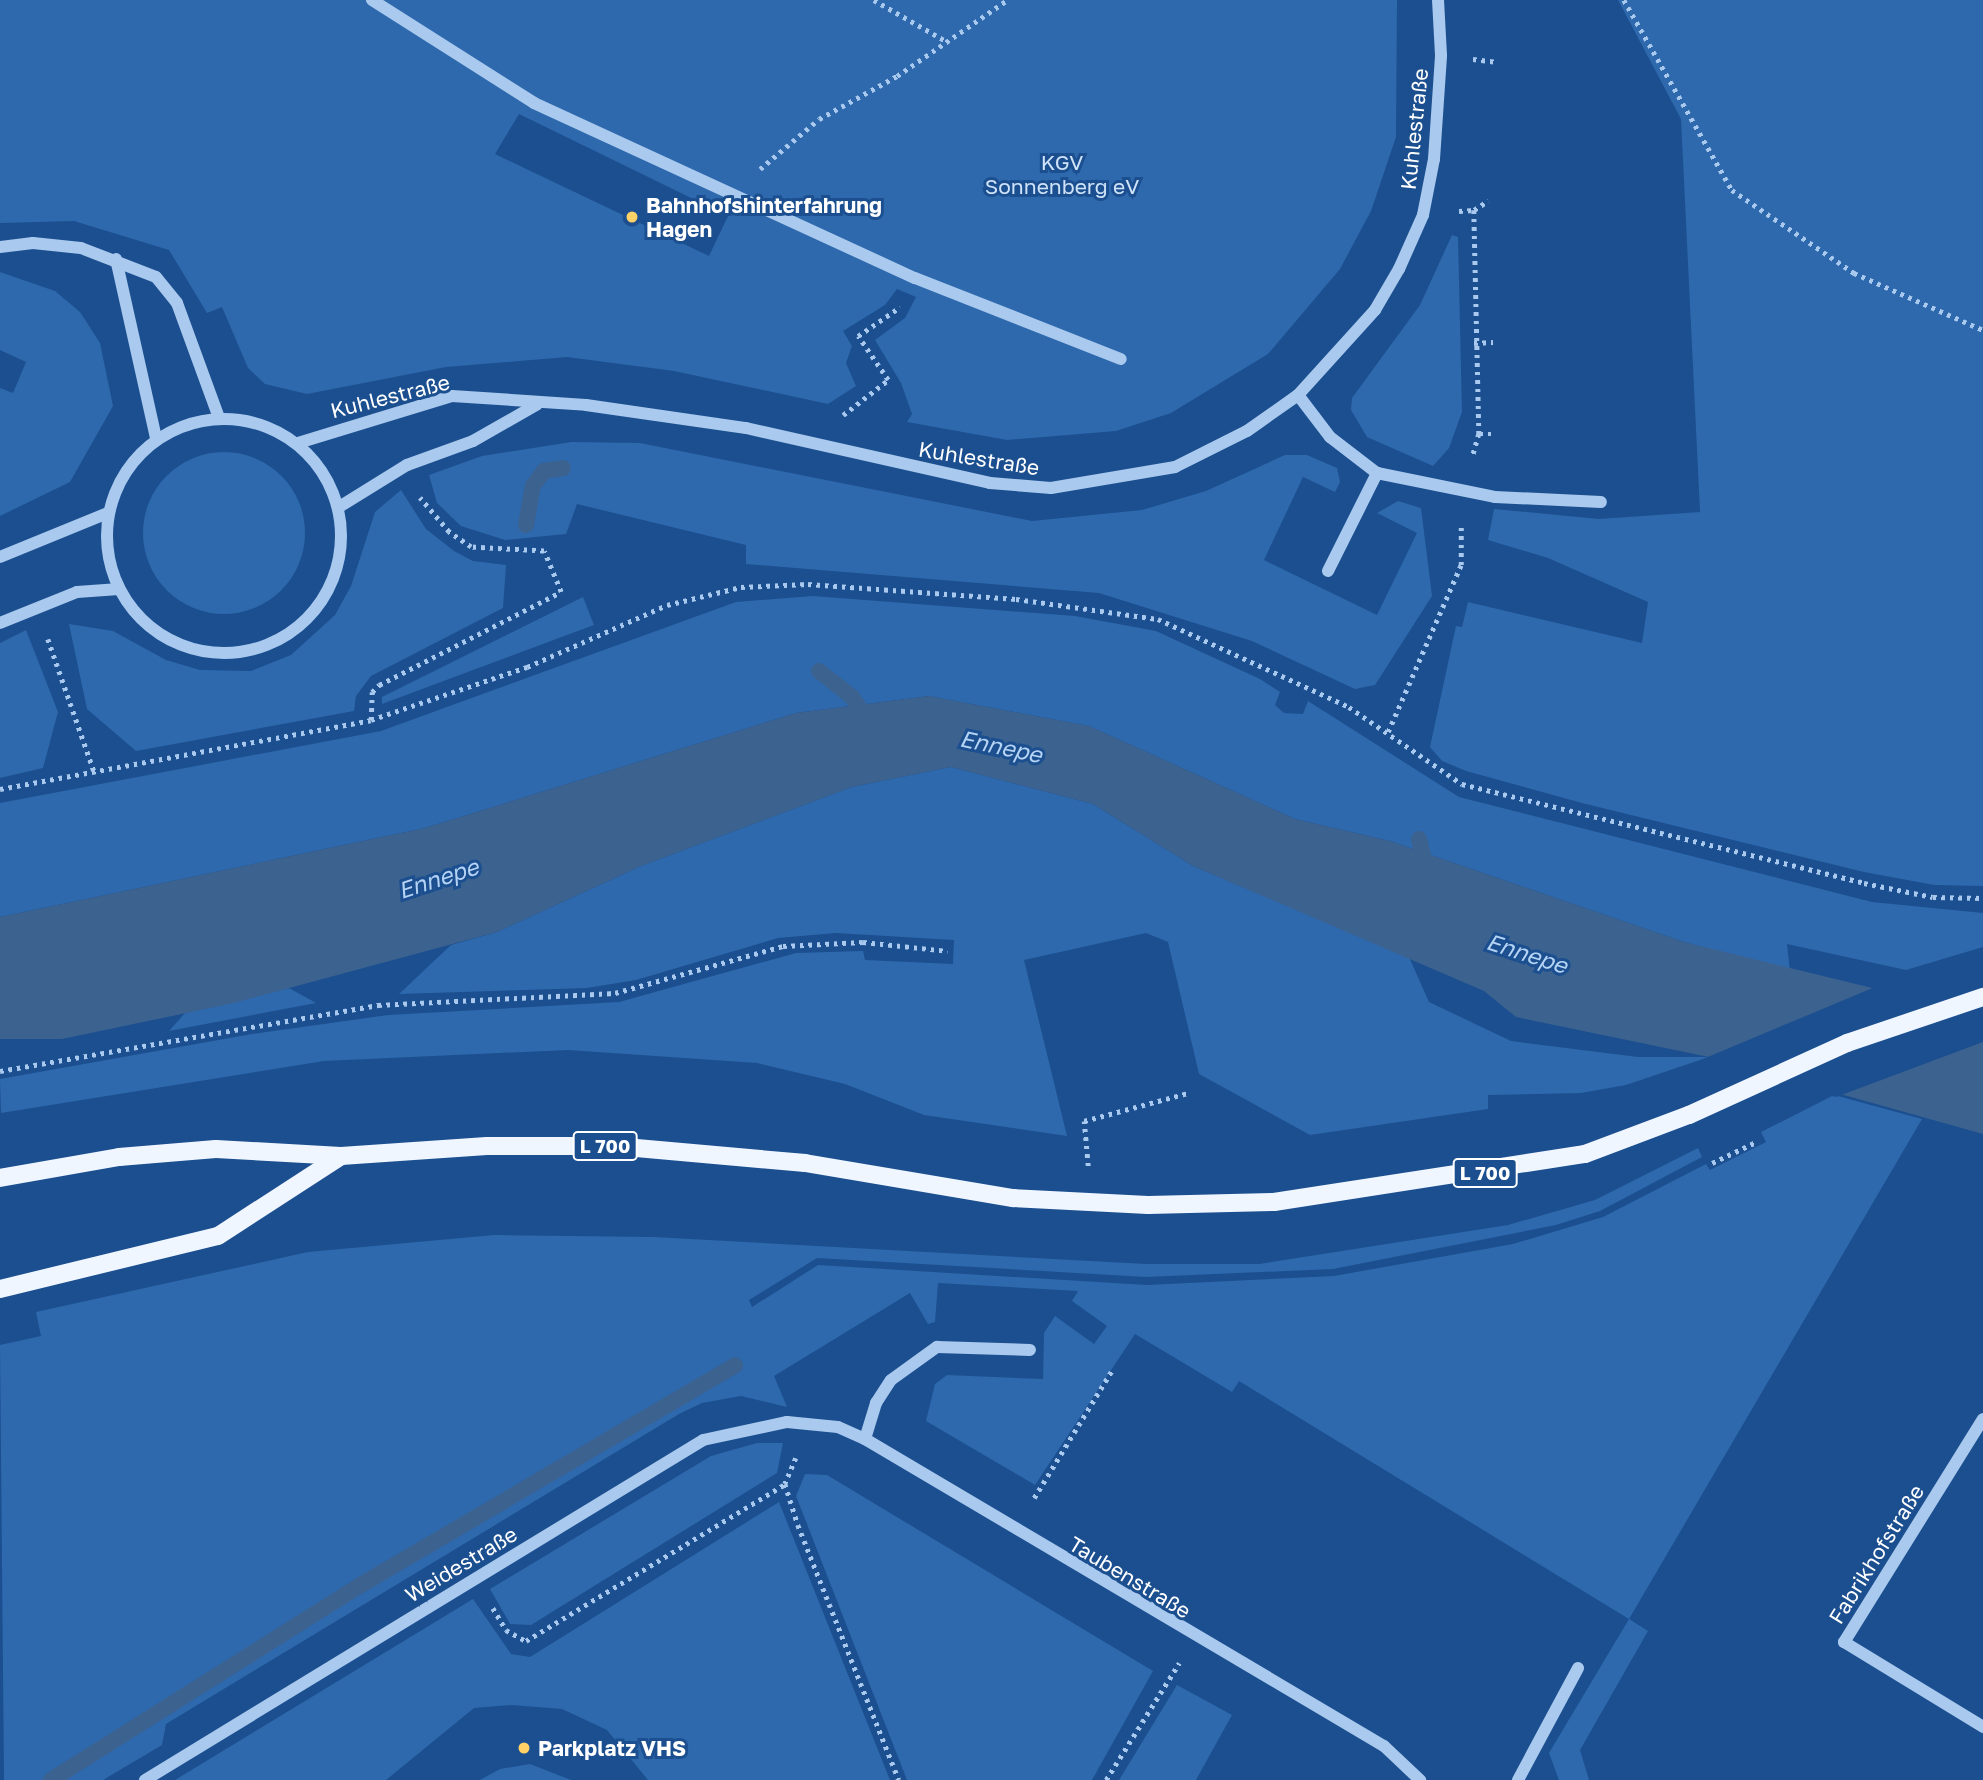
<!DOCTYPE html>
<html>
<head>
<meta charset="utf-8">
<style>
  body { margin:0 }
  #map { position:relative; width:1983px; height:1780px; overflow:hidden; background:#1b4f8f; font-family:"Golos Text",sans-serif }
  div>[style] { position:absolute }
  .green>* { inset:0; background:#2e69ad }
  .round { border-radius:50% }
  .water>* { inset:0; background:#3c6290 }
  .pier>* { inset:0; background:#1b4f8f }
  .stream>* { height:16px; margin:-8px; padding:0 8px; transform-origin:8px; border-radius:8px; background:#3c6290 }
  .path>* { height:4.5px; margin-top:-2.25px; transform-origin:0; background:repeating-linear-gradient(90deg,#a9c9ee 0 3.5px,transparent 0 8.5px) }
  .minor>* { height:12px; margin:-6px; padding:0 6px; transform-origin:6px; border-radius:6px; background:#a9c9ee }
  .minor>.ring { margin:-6px; padding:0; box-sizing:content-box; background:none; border:12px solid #a9c9ee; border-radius:50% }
  .major>* { height:18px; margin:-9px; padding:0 9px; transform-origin:9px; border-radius:9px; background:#f0f6ff }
  .dots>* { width:19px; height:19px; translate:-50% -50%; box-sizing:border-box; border:4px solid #1b4f8f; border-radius:50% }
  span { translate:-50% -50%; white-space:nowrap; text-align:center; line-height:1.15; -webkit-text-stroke:6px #1b4f8f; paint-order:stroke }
  .shield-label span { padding:2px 5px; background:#1b4f8f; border:2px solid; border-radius:5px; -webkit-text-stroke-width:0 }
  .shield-label { font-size:19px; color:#fff; font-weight:700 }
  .street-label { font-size:21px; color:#fff }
  .park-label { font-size:21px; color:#cfe3fa }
  .poi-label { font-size:21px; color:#fff; font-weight:700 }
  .left { translate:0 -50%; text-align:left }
  .water-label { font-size:23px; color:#b5d3f5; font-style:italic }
</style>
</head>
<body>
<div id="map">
  <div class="green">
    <i style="clip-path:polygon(evenodd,0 0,1397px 0,1396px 137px,1371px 211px,1340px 269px,1268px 354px,1171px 413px,1116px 431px,1007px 440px,907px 422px,912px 414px,901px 383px,875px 340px,905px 318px,916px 297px,897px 289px,885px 305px,843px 331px,852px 346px,846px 363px,856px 386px,828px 404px,674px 371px,567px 357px,446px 367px,307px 394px,265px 384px,248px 368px,222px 307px,207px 313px,169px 250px,74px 221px,0 223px,0 0,519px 114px,728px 216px,709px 256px,495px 154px,519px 114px)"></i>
    <i style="clip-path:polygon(1618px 0,1983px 0,1983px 886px,1934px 885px,1864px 872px,1582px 803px,1466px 771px,1442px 761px,1430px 747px,1456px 626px,1462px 627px,1468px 602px,1642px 643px,1648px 602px,1548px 558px,1488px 540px,1494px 509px,1599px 519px,1700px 512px,1681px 119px)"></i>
    <i style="clip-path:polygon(1452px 235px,1458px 237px,1462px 412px,1449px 448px,1433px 466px,1367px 437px,1351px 410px,1352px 398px,1420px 305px)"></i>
    <i style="clip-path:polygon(0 272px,55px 291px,80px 312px,100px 343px,113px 406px,70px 482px,0 516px,0 388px,13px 393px,26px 362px,0 350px)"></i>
    <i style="clip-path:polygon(571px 442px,640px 443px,1032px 521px,1142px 510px,1206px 491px,1285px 455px,1307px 455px,1337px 468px,1340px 482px,1335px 492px,1303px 477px,1264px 560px,1377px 615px,1417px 533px,1377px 513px,1398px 501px,1421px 508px,1432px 596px,1375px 685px,1355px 689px,1252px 641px,1099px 593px,746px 564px,746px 545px,577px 504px,566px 534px,505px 540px,461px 526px,437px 503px,429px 475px,482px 456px)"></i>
    <i class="round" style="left:143px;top:452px;width:162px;height:162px"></i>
    <i style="clip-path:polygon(401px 490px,426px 529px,454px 551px,473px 561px,506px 565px,503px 608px,371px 676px,356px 696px,354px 711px,136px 751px,87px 709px,69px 624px,113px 631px,166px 660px,200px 670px,251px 671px,291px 655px,335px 615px,351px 586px,375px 512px)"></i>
    <i style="clip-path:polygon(813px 596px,1075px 616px,1156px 631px,1260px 679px,1280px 692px,1275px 705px,1284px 713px,1303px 714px,1308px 701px,1459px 797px,1872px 902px,1983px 913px,1983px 947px,1906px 970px,1787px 944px,1790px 971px,1684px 942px,1390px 841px,1295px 819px,1089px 726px,929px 696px,796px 713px,425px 828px,0 917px,0 803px,381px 731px,736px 602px)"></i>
    <i style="clip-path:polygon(583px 597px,594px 625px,382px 704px,382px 697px)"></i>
    <i style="clip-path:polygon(26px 630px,58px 712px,43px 768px,0 778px,0 643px)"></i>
    <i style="clip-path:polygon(951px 767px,1093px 804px,1193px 866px,1409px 957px,1429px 1002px,1511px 1041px,1638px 1057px,1709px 1057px,1626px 1085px,1581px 1093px,1488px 1095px,1488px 1109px,1310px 1135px,1199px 1074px,1168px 942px,1146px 933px,1024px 960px,1067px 1136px,924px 1115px,845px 1084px,757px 1063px,568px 1050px,324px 1061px,1px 1113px,0 1079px,252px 1034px,388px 1015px,619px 1002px,796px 953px,863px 951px,865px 960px,953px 964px,954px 940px,836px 933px,778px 938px,636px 980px,587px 988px,399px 994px,451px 945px,497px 932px,641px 866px,852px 787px)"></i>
    <i style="clip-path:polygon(289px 988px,316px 1003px,169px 1031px,185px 1013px)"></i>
    <i style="clip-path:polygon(1834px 1095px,1922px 1119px,1629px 1619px,1648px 1631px,1580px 1750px,1589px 1780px,1559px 1780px,1549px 1753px,1629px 1619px,1239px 1381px,1232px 1392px,1135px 1334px,1035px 1485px,926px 1421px,935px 1384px,947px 1375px,1043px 1379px,1044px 1333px,1055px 1316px,1094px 1344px,1107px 1326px,1072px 1301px,1078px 1291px,938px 1283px,935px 1322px,928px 1324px,910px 1293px,774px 1376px,787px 1407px,741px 1396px,702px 1403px,679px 1414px,166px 1724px,162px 1745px,103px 1780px,4px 1780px,0 1345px,41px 1336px,36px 1312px,308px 1252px,494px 1235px,653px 1237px,1146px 1264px,1259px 1264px,1508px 1225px,1595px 1200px,1698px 1148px,1702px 1157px,1600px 1211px,1556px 1225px,1333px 1269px,1146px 1277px,817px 1258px,749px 1300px,752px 1307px,818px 1265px,1147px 1285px,1334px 1276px,1513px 1244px,1603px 1217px,1706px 1164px,1710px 1170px,1766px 1142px,1761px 1132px)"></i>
    <i style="clip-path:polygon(757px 1443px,783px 1443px,777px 1473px,531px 1625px,510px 1624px,490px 1589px,711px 1456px)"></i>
    <i style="clip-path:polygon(805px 1474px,827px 1475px,1153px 1671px,1092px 1780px,907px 1780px,796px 1496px)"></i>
    <i style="clip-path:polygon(779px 1502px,890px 1780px,648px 1780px,607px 1730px,562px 1709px,511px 1705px,474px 1708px,386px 1780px,175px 1780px,473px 1599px,511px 1654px,530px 1657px)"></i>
    <i style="clip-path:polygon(1177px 1685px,1232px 1715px,1196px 1780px,1119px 1780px)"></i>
    <i style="clip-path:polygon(530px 1764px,571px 1780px,480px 1780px,500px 1769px)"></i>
  </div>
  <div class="water">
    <i style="clip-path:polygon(929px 696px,1089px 726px,1295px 819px,1390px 841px,1684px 942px,1983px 1015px,1983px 1134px,1709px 1057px,1516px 1017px,1484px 991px,1193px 866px,1093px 804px,951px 767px,852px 787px,641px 866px,497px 932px,234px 1003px,62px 1039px,0 1039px,0 917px,425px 828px,796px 713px)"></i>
  </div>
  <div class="pier">
    <i style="clip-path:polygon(1875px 987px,1983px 1011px,1983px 1042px,1836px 1097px,1703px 1059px)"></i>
  </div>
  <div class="stream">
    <i style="left:526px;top:525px;width:40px;rotate:-80deg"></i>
    <i style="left:533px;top:486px;width:19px;rotate:-54deg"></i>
    <i style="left:544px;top:471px;width:19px;rotate:-9deg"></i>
    <i style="left:819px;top:671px;width:42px;rotate:38.2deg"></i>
    <i style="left:852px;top:697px;width:29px;rotate:55deg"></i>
    <i style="left:1419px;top:839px;width:32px;rotate:76deg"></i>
    <i style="left:51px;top:1780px;width:364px;rotate:-32.2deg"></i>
    <i style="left:359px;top:1586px;width:436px;rotate:-30.4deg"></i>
  </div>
  <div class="path">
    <i style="left:874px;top:0;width:81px;rotate:29.7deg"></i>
    <i style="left:1624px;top:0;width:219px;rotate:60.4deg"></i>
    <i style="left:1732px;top:190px;width:148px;rotate:34.2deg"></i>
    <i style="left:1854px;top:273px;width:141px;rotate:23.8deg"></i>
    <i style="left:1473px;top:59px;width:25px;rotate:7deg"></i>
    <i style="left:760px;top:169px;width:77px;rotate:-40.3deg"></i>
    <i style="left:819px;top:119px;width:89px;rotate:-28.9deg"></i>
    <i style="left:897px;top:76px;width:134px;rotate:-34.6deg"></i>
    <i style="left:1474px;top:210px;width:17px;rotate:-33deg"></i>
    <i style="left:1459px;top:211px;width:15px;rotate:-4deg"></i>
    <i style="left:1474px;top:210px;width:224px;rotate:88.7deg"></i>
    <i style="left:1479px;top:434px;width:25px;rotate:106deg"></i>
    <i style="left:1474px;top:343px;width:19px;rotate:-3deg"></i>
    <i style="left:843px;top:415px;width:57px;rotate:-37.9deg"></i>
    <i style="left:888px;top:380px;width:53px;rotate:-124.3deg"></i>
    <i style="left:858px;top:336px;width:51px;rotate:-34.6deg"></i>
    <i style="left:1479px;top:434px;width:17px"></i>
    <i style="left:48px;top:639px;width:140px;rotate:70.8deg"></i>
    <i style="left:371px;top:720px;width:28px;rotate:-88deg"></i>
    <i style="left:372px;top:692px;width:10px;rotate:-45deg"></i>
    <i style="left:379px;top:685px;width:204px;rotate:-27.1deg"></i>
    <i style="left:561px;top:592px;width:44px;rotate:-112.5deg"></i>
    <i style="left:544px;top:551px;width:73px;rotate:-176.9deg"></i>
    <i style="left:471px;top:547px;width:27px;rotate:-146deg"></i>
    <i style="left:449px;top:532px;width:45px;rotate:-130.5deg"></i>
    <i style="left:1388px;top:732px;width:182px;rotate:-66.4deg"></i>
    <i style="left:1461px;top:565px;width:40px;rotate:-90deg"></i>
    <i style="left:0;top:789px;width:377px;rotate:-10.5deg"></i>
    <i style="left:371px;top:720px;width:165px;rotate:-18.8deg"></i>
    <i style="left:527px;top:667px;width:153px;rotate:-23.9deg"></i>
    <i style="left:667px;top:605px;width:76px;rotate:-13.7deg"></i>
    <i style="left:741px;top:587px;width:67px;rotate:-2.6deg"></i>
    <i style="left:808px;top:584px;width:209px;rotate:4.1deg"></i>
    <i style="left:1016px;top:599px;width:143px;rotate:8deg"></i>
    <i style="left:1158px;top:619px;width:210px;rotate:24.7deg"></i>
    <i style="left:1349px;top:707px;width:137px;rotate:34.3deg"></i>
    <i style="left:1462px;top:784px;width:414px;rotate:13.8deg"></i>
    <i style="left:1864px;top:883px;width:70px;rotate:11.5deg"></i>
    <i style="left:1933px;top:897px;width:50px;rotate:1.1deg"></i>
    <i style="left:0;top:1071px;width:384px;rotate:-9.9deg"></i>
    <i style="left:378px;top:1005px;width:237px;rotate:-2.9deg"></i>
    <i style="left:615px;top:993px;width:174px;rotate:-15.6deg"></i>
    <i style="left:783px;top:946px;width:80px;rotate:-2.9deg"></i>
    <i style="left:863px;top:942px;width:85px;rotate:6deg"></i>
    <i style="left:1712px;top:1163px;width:49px;rotate:-25.5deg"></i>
    <i style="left:1088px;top:1166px;width:45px;rotate:-95.1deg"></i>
    <i style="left:1084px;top:1121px;width:108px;rotate:-15.1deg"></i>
    <i style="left:796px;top:1458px;width:28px;rotate:113deg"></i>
    <i style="left:785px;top:1484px;width:43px;rotate:72.4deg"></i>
    <i style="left:798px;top:1525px;width:274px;rotate:68.4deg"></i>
    <i style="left:1034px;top:1498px;width:150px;rotate:-58.6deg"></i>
    <i style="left:493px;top:1608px;width:26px;rotate:59deg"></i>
    <i style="left:506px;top:1630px;width:23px;rotate:29deg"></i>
    <i style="left:526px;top:1641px;width:303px;rotate:-31.2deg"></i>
    <i style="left:1106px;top:1780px;width:138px;rotate:-58deg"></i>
  </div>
  <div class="minor">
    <i style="left:372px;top:0;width:192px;rotate:32.4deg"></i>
    <i style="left:534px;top:103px;width:419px;rotate:24.7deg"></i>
    <i style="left:915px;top:278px;width:221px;rotate:21.5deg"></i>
    <i style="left:0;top:247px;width:33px;rotate:-7deg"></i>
    <i style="left:33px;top:243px;width:48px;rotate:5.9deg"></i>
    <i style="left:81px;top:248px;width:80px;rotate:21.1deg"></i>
    <i style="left:156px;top:277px;width:33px;rotate:51deg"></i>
    <i style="left:177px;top:303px;width:122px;rotate:69.9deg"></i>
    <i style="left:116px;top:259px;width:183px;rotate:77.4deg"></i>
    <i style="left:1298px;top:395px;width:53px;rotate:52.7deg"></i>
    <i style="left:1330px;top:437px;width:59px;rotate:37.5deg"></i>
    <i style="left:1377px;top:473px;width:120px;rotate:11.5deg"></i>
    <i style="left:1495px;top:497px;width:106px;rotate:2.7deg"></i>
    <i class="ring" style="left:107px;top:419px;width:222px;height:222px"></i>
    <i style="left:298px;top:443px;width:161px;rotate:-17deg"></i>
    <i style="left:452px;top:396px;width:134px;rotate:3.8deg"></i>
    <i style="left:586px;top:405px;width:162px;rotate:8.2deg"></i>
    <i style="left:746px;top:428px;width:250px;rotate:12.7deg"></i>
    <i style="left:990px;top:483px;width:61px;rotate:4.7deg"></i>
    <i style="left:1051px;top:488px;width:126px;rotate:-9.6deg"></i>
    <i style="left:1175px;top:467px;width:80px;rotate:-26.6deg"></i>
    <i style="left:1247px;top:431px;width:62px;rotate:-35.2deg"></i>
    <i style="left:1298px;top:395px;width:115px;rotate:-47.8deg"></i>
    <i style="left:1375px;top:310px;width:48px;rotate:-59.7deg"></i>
    <i style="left:1399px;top:269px;width:59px;rotate:-66deg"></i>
    <i style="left:1423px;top:215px;width:57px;rotate:-78.9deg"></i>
    <i style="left:1434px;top:159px;width:104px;rotate:-86.1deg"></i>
    <i style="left:1441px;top:55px;width:55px;rotate:-93.1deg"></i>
    <i style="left:339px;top:507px;width:80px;rotate:-31.7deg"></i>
    <i style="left:407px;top:465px;width:70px;rotate:-20deg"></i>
    <i style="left:473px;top:441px;width:73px;rotate:-29.7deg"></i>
    <i style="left:0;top:557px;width:117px;rotate:-22.2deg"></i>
    <i style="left:1328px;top:571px;width:110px;rotate:-63.4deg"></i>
    <i style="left:0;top:623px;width:83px;rotate:-21.9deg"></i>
    <i style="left:77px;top:592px;width:42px;rotate:-4.1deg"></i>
    <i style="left:1983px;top:1419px;width:263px;rotate:121.9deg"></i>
    <i style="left:1844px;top:1642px;width:163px;rotate:31.4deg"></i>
    <i style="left:865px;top:1439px;width:38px;rotate:-73deg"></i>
    <i style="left:876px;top:1403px;width:27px;rotate:-57deg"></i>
    <i style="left:891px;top:1380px;width:57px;rotate:-35.7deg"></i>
    <i style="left:937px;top:1347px;width:93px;rotate:1.8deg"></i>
    <i style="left:145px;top:1780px;width:653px;rotate:-31.35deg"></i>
    <i style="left:703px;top:1440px;width:86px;rotate:-12.1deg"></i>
    <i style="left:787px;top:1422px;width:51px;rotate:5.6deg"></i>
    <i style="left:838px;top:1427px;width:30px;rotate:24deg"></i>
    <i style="left:865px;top:1439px;width:603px;rotate:30.61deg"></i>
    <i style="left:1384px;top:1746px;width:50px;rotate:43.4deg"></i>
    <i style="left:1518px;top:1780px;width:127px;rotate:-61.8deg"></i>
  </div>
  <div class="major">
    <i style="left:0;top:1178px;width:121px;rotate:-10deg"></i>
    <i style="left:119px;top:1157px;width:97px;rotate:-4.7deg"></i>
    <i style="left:216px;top:1149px;width:125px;rotate:3.2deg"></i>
    <i style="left:341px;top:1156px;width:146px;rotate:-3.9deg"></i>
    <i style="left:487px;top:1146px;width:127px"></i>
    <i style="left:614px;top:1146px;width:192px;rotate:5.1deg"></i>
    <i style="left:805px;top:1163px;width:211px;rotate:9.6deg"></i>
    <i style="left:1013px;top:1198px;width:135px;rotate:3deg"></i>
    <i style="left:1148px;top:1205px;width:126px;rotate:-1.4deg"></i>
    <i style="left:1274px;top:1202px;width:315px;rotate:-8.8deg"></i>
    <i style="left:1585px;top:1154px;width:111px;rotate:-20.6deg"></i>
    <i style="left:1689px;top:1115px;width:174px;rotate:-24.5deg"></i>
    <i style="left:1847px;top:1043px;width:144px;rotate:-18.7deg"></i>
    <i style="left:0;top:1289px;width:224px;rotate:-13.7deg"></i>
    <i style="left:218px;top:1236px;width:147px;rotate:-33deg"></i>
  </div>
  <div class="dots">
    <i style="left:632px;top:217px;background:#ffd166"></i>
    <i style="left:524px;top:1748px;background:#ffd166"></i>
  </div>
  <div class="shield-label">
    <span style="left:605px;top:1146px">L 700</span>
    <span style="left:1485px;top:1173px">L 700</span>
  </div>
  <div class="street-label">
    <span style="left:1414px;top:129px;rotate:-84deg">Kuhlestraße</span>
    <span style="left:390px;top:396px;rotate:-14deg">Kuhlestraße</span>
    <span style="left:979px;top:458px;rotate:9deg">Kuhlestraße</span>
    <span style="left:1876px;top:1554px;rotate:-58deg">Fabrikhofstraße</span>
    <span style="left:461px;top:1564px;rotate:-31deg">Weidestraße</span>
    <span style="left:1130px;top:1577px;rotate:31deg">Taubenstraße</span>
  </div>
  <div class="park-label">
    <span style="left:1062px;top:174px">KGV<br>Sonnenberg eV</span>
  </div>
  <div class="poi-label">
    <span class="left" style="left:646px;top:217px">Bahnhofshinterfahrung<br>Hagen</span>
    <span class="left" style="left:538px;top:1748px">Parkplatz VHS</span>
  </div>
  <div class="water-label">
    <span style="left:1001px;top:746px;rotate:12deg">Ennepe</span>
    <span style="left:438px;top:878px;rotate:-18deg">Ennepe</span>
    <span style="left:1527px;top:953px;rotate:18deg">Ennepe</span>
  </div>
</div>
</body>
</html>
